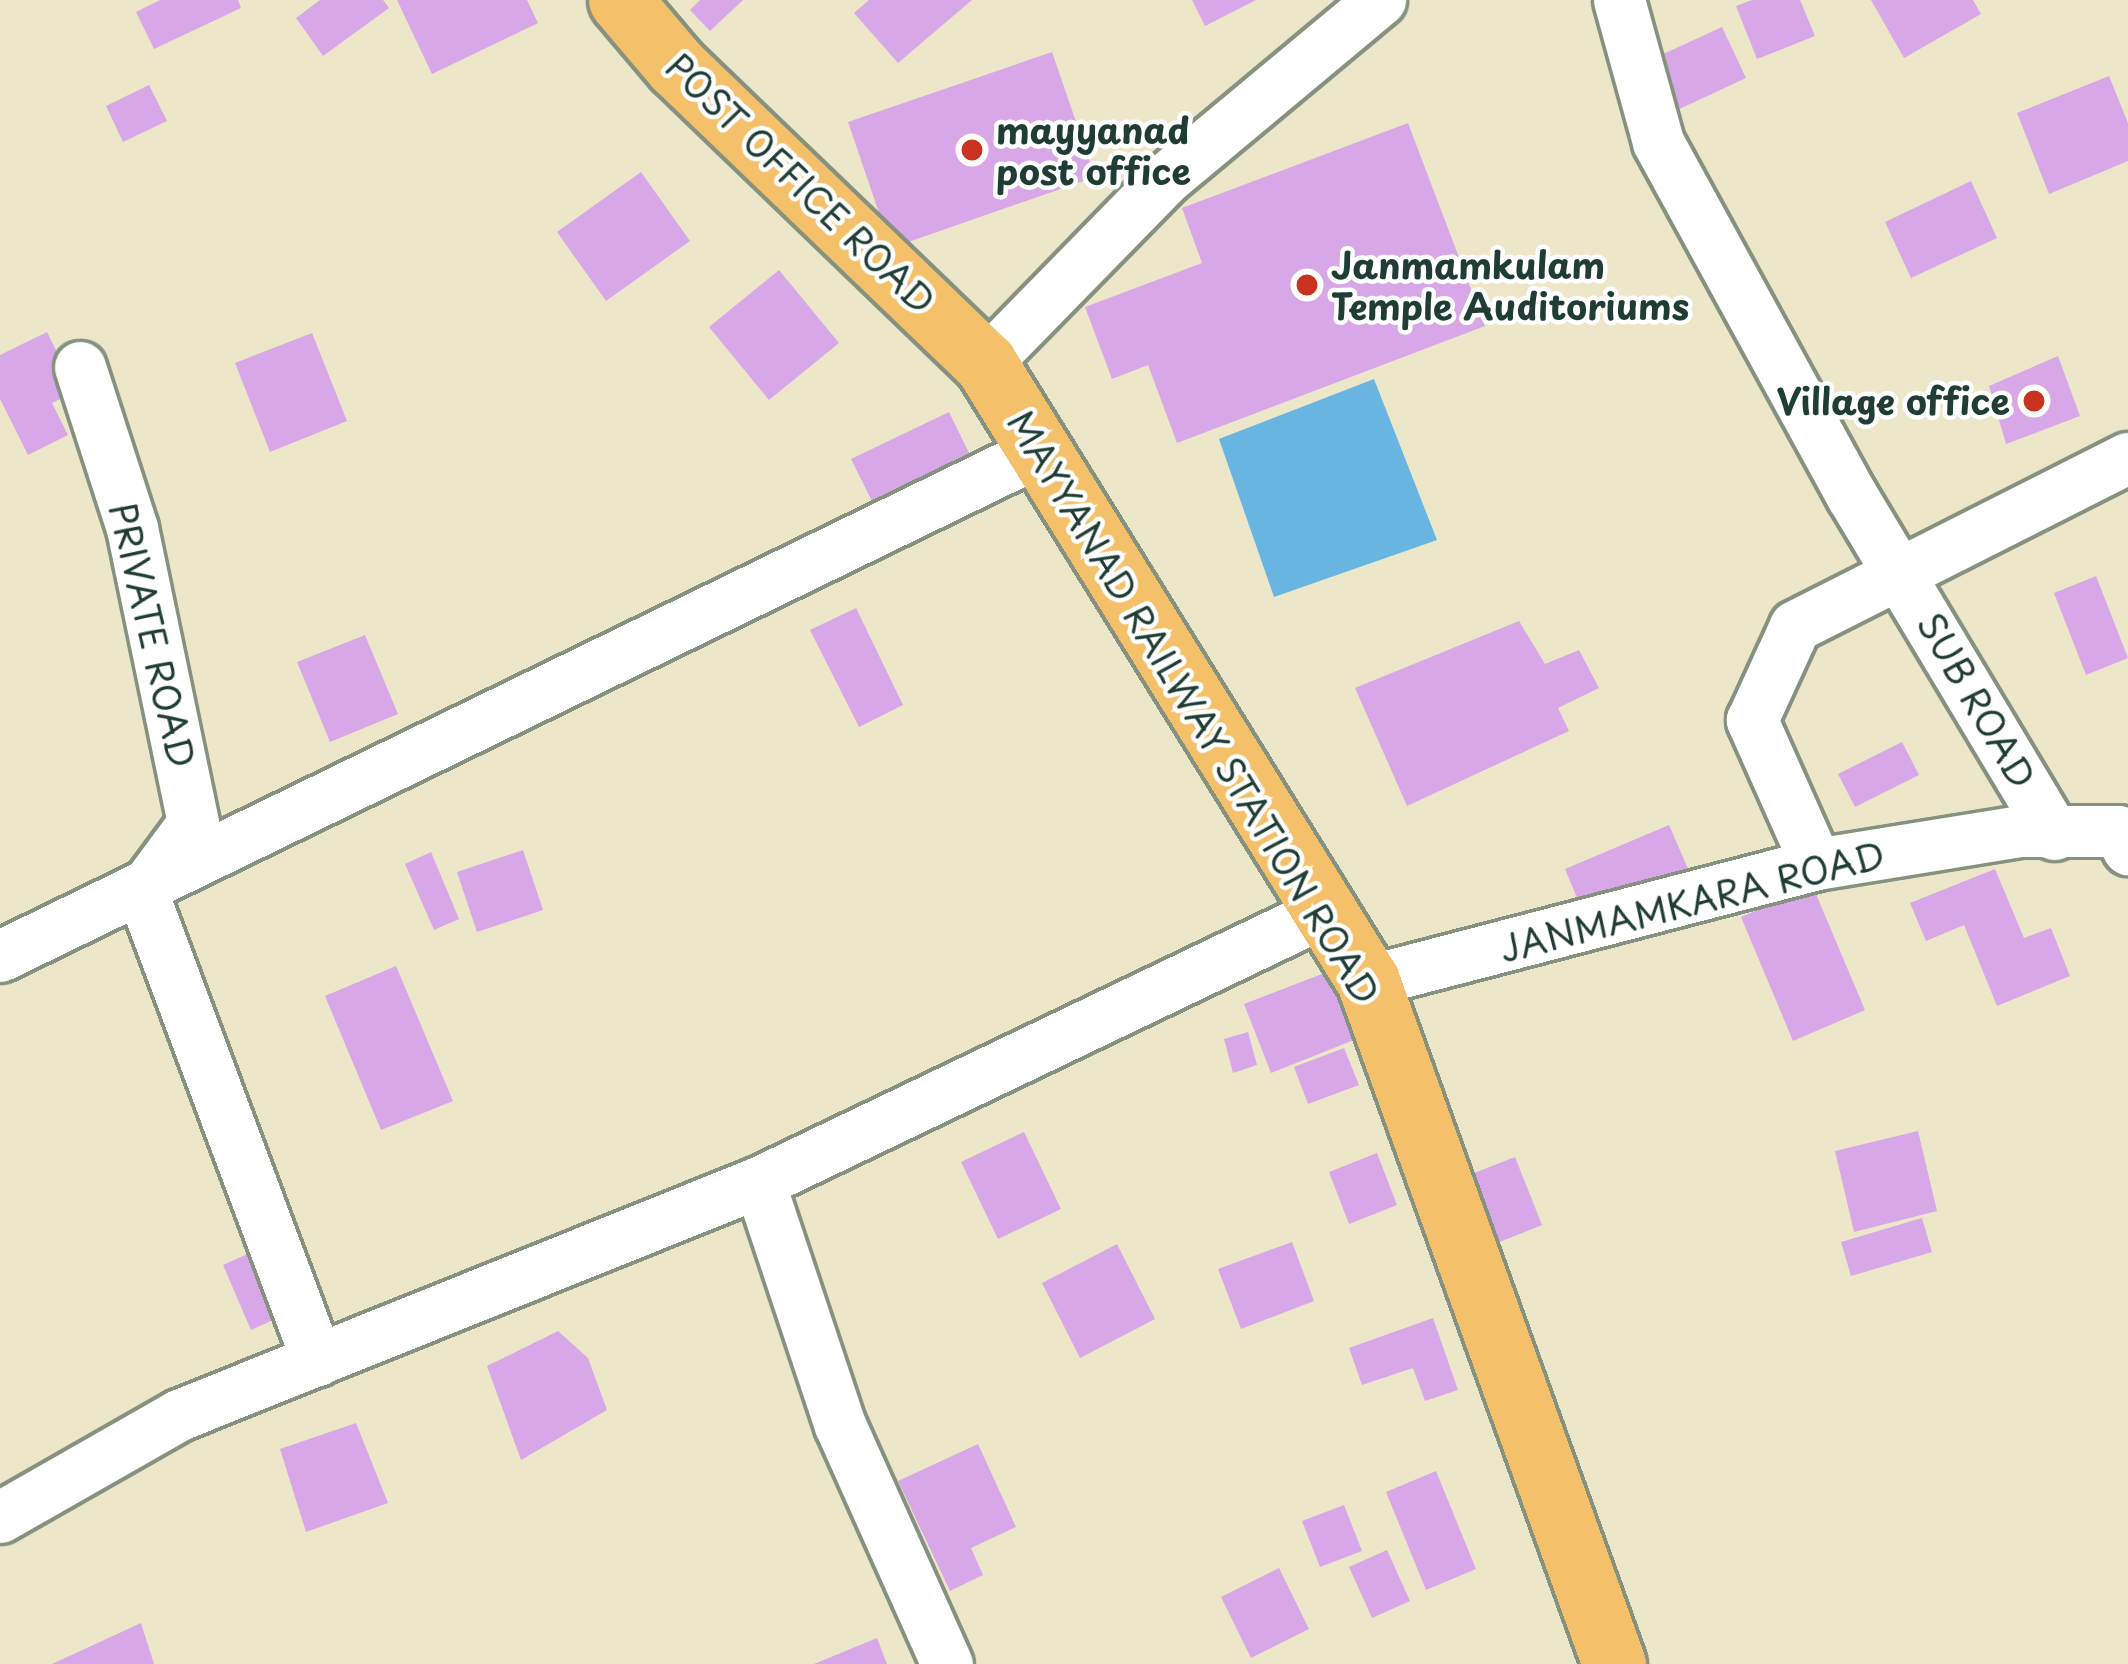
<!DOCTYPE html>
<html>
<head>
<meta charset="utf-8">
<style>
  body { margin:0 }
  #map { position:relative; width:2128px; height:1664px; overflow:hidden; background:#ede7ca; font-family:"Playpen Sans",sans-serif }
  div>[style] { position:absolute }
  .water>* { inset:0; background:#69b5e2 }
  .building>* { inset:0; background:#d8a7e7 }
  .roads { filter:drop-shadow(3px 0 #86927f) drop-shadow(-3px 0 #86927f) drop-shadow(0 3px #86927f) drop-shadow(0 -3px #86927f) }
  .minor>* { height:51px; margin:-25.5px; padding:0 25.5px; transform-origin:25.5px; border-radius:25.5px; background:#fff }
  .major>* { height:63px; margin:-31.5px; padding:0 31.5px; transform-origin:31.5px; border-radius:31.5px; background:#f4c16a }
  .dots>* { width:33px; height:33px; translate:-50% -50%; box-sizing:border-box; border:6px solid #fff; border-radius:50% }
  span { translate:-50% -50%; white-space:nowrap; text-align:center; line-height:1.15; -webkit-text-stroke:9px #fff; paint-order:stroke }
  .poi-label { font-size:36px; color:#1f3d34; font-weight:700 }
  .left { translate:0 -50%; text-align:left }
  .right { translate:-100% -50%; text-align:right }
  .street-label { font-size:36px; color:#1f3d34 }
</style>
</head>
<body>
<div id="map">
  <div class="water">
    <i style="clip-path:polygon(1374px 379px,1437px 540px,1274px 597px,1219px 439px)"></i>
  </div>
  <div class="building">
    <i style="clip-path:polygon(160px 0,238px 0,241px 8px,154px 49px,136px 12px)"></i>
    <i style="clip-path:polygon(320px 0,383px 0,389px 8px,323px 56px,296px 18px)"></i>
    <i style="clip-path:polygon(397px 0,527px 0,538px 23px,432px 74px)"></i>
    <i style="clip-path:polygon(700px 0,743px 0,710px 31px,690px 10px)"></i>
    <i style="clip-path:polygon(869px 0,972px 0,898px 63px,854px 13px)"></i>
    <i style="clip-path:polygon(1192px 0,1256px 0,1205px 26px)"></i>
    <i style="clip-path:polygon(1752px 0,1800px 0,1815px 36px,1757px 59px,1736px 6px)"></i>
    <i style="clip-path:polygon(1871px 0,1973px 0,1981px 14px,1904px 58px)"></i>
    <i style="clip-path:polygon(1722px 27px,1746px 78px,1673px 112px,1648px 61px)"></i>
    <i style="clip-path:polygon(1052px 52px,1095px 177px,891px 248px,848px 122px)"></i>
    <i style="clip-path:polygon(2109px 76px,2128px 123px,2128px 161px,2049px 194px,2017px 113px)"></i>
    <i style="clip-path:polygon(149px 85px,167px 121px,123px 142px,106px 106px)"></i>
    <i style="clip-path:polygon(1408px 123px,1485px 326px,1177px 443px,1148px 365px,1112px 379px,1085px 307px,1202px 263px,1182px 208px)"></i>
    <i style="clip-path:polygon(641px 172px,690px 241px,606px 301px,557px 232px)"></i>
    <i style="clip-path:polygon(1971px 181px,1997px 238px,1911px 278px,1885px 222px)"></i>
    <i style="clip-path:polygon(779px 270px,839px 343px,769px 400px,709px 327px)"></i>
    <i style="clip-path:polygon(47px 332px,76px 391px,52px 403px,68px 435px,28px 455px,0 399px,0 355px)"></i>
    <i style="clip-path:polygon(312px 333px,347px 421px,270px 452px,235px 363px)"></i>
    <i style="clip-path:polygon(2058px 356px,2080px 416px,2006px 444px,1989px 386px)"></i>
    <i style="clip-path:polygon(949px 412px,971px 457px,874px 505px,851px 459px)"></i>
    <i style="clip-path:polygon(2096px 576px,2128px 658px,2086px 675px,2054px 593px)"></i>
    <i style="clip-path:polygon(856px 608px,903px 705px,859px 727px,810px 630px)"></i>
    <i style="clip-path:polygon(1519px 621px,1545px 664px,1579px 650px,1599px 688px,1558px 708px,1569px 731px,1407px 806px,1355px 688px)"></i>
    <i style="clip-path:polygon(365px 635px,398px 714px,330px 742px,297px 662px)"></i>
    <i style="clip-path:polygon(1902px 742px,1919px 775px,1855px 807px,1838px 774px)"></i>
    <i style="clip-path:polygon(1669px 825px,1689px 871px,1585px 917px,1565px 869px)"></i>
    <i style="clip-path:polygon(523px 850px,543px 910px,477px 932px,457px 872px)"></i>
    <i style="clip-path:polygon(431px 852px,459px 919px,434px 930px,405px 864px)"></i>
    <i style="clip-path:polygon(1995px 869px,2024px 938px,2051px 928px,2070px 976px,1997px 1006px,1964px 925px,1926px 941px,1910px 903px)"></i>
    <i style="clip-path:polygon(1813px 887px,1865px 1010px,1793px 1041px,1741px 917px)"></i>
    <i style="clip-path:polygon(396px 966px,453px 1101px,381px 1130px,325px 996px)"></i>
    <i style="clip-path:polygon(1327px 972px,1354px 1040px,1271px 1073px,1244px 1004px)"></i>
    <i style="clip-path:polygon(1248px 1032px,1257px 1065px,1233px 1073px,1224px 1039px)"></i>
    <i style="clip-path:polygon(1344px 1048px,1359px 1085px,1308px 1104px,1294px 1067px)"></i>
    <i style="clip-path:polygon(1918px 1131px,1937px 1211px,1854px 1232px,1835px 1151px)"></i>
    <i style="clip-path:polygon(1024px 1132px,1061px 1209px,998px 1239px,961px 1162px)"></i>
    <i style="clip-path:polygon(1377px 1153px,1397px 1205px,1349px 1224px,1329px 1172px)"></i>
    <i style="clip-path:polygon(1515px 1157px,1542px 1225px,1492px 1245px,1464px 1177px)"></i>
    <i style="clip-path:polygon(1922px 1218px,1932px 1252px,1851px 1276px,1841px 1242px)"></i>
    <i style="clip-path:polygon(281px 1239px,310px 1303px,251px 1330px,223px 1265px)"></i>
    <i style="clip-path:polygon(1292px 1242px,1314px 1301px,1241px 1329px,1218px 1269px)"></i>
    <i style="clip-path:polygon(1117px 1244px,1155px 1319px,1080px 1358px,1042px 1283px)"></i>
    <i style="clip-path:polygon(1433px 1318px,1458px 1390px,1425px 1401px,1413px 1368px,1362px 1385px,1349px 1348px)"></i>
    <i style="clip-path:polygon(558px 1331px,588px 1358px,607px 1410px,521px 1460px,487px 1366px)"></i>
    <i style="clip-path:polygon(356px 1423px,388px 1503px,306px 1532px,280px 1449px)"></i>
    <i style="clip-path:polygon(978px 1444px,1016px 1527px,971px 1548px,983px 1575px,950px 1591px,898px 1481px)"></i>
    <i style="clip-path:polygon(1436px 1471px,1476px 1569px,1426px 1590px,1386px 1492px)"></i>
    <i style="clip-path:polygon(1344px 1505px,1362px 1551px,1320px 1567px,1302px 1521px)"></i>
    <i style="clip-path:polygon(1387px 1550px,1410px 1601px,1372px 1618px,1349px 1567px)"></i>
    <i style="clip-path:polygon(1279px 1568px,1309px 1629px,1251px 1658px,1221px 1597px)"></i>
    <i style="clip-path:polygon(141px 1623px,154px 1664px,52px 1664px)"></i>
    <i style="clip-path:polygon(877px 1638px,887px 1664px,814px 1664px)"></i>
  </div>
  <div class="roads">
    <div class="minor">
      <i style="left:1619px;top:0;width:147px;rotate:74.6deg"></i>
      <i style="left:1658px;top:142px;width:404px;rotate:61.3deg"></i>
      <i style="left:1852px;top:496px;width:394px;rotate:59.1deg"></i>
      <i style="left:985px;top:363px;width:257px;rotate:-45.6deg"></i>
      <i style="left:1165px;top:179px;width:280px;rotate:-39.8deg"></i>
      <i style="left:80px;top:367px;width:169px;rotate:72.1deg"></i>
      <i style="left:132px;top:528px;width:301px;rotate:78.3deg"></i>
      <i style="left:193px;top:823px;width:86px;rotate:126.5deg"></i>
      <i style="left:142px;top:892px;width:500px;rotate:69.5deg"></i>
      <i style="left:1816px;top:864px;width:158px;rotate:-114deg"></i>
      <i style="left:1752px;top:720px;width:103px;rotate:-65.4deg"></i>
      <i style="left:1795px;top:626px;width:373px;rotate:-26.8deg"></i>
      <i style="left:0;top:956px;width:1157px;rotate:-25.92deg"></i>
      <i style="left:1368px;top:981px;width:463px;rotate:-14.6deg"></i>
      <i style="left:1816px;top:864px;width:206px;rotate:-9.2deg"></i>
      <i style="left:2019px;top:831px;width:99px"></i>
      <i style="left:2118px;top:831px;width:21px;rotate:61deg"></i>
      <i style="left:759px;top:1182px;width:256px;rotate:71.6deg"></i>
      <i style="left:840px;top:1425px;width:262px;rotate:65.9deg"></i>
      <i style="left:0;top:1517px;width:206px;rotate:-29.7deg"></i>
      <i style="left:179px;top:1415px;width:625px;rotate:-21.89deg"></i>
      <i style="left:759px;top:1182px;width:623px;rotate:-25.58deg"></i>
    </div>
    <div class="major">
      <i style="left:620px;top:0;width:87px;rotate:49.7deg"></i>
      <i style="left:676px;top:66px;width:429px;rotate:43.9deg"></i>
      <i style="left:985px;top:363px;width:727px;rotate:58.21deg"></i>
      <i style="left:1368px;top:981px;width:726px;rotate:70.19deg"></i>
    </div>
  </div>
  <div class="dots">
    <i style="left:972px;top:150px;background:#c8321e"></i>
    <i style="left:1307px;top:285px;background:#c8321e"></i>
    <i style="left:2034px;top:401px;background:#c8321e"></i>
  </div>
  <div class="poi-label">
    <span class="left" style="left:996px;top:150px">mayyanad<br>post office</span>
    <span class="left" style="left:1331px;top:285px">Janmamkulam<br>Temple Auditoriums</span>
    <span class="right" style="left:2010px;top:401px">Village office</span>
  </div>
  <div class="street-label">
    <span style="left:801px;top:183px;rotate:44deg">POST OFFICE ROAD</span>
    <span style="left:153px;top:635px;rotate:77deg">PRIVATE ROAD</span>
    <span style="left:1977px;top:700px;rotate:60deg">SUB ROAD</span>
    <span style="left:1194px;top:707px;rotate:59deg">MAYYANAD RAILWAY STATION ROAD</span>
    <span style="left:1692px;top:901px;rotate:-14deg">JANMAMKARA ROAD</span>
  </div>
</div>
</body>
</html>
